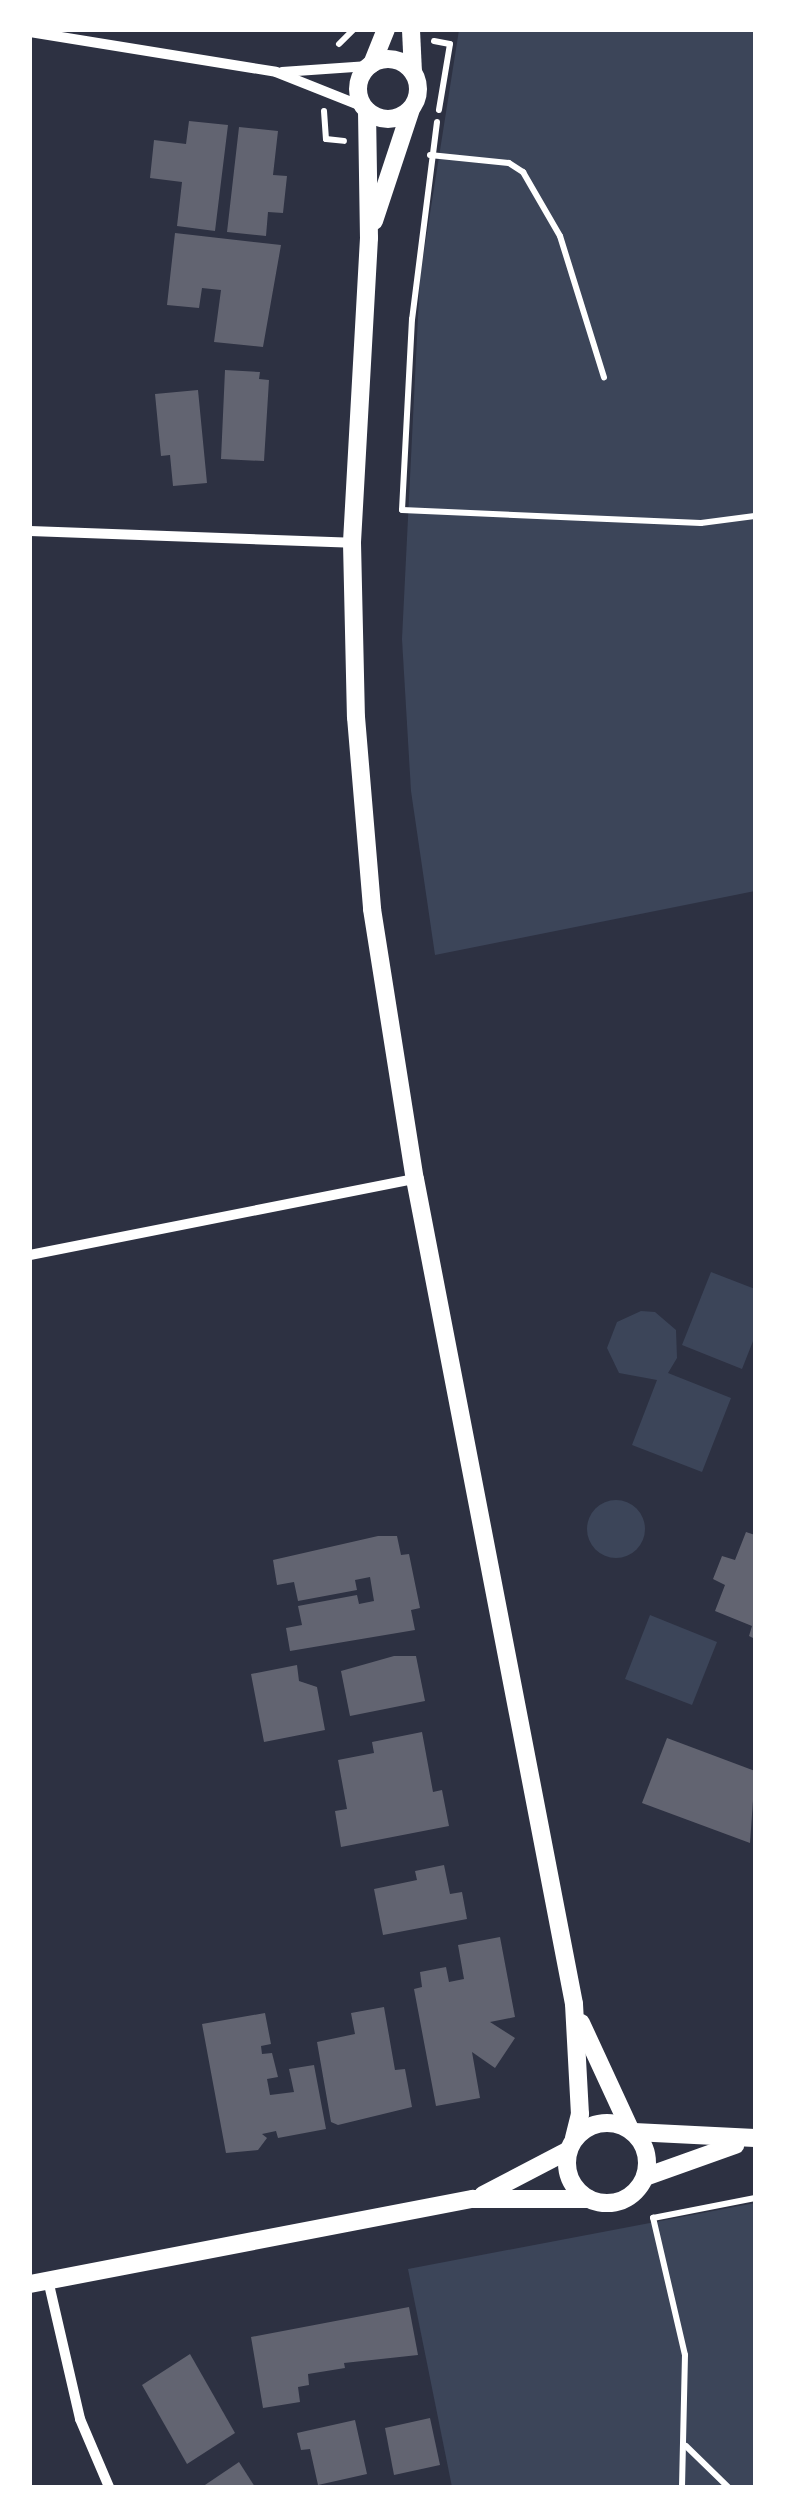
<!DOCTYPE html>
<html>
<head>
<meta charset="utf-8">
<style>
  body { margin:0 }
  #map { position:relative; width:785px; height:2517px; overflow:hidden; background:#2d3142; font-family:"PT Sans Narrow",sans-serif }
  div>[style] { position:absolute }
  .green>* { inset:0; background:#3c4559 }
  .round { border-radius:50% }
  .building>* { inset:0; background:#626471 }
  .path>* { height:6px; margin:-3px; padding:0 3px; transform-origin:3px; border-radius:3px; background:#fff }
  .minor>* { height:10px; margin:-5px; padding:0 5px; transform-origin:5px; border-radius:5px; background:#fff }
  .tertiary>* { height:18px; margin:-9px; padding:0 9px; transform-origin:9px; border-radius:9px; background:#fff }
  .tertiary>.ring { margin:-9px; padding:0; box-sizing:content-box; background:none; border:18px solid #fff; border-radius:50% }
  span { translate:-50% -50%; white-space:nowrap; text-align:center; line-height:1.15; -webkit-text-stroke:9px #fff; paint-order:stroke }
  .frame { position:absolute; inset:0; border:32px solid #fff; pointer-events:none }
</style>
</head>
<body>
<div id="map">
  <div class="green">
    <i style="clip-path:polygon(459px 30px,755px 30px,755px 891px,435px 955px,411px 791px,402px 639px,420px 277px)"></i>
    <i style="clip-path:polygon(711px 1272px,755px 1289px,755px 1336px,742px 1369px,682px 1345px)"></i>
    <i style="clip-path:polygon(641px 1311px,655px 1312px,676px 1330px,677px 1358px,668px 1373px,731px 1398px,702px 1472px,632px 1445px,657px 1380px,619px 1373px,607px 1348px,617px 1322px)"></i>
    <i class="round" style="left:587px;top:1500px;width:58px;height:58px"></i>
    <i style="clip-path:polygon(650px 1615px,717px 1642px,692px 1705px,625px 1679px)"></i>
    <i style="clip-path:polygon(755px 2203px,755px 2487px,452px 2487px,408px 2269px)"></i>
  </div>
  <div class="building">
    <i style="clip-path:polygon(189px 121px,228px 125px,215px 231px,177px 226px,182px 182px,150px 178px,154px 140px,186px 144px)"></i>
    <i style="clip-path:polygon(239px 127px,278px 131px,273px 175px,287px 176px,283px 213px,268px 212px,266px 236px,227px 232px)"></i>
    <i style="clip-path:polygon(175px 233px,281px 245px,263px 347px,214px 342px,221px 290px,202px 288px,199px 308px,167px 305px)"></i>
    <i style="clip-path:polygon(225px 370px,260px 372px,259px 379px,269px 380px,264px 461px,221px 459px)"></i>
    <i style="clip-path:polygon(198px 390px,207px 483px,173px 486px,170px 455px,161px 456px,155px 394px)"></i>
    <i style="clip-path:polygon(746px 1532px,755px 1535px,755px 1639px,749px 1636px,752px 1626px,715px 1611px,725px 1585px,713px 1579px,722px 1556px,735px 1560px)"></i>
    <i style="clip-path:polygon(378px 1536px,397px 1536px,401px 1555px,409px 1554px,420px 1608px,411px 1610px,415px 1630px,290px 1651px,286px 1628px,302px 1625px,298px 1606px,357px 1595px,359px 1604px,374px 1601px,370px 1577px,355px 1580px,357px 1590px,298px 1601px,294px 1582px,277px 1585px,273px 1560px)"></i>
    <i style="clip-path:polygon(394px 1656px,416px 1656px,425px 1701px,350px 1716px,341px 1671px)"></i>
    <i style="clip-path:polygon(297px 1665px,299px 1681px,317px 1687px,325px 1730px,264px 1742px,251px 1674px)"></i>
    <i style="clip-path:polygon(422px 1732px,433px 1792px,442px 1790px,449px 1826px,341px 1847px,335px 1811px,347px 1809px,338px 1760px,374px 1753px,372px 1742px)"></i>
    <i style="clip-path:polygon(667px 1738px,755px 1771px,750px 1843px,642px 1803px)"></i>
    <i style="clip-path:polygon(444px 1865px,450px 1894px,462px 1892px,467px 1919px,383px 1935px,374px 1889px,417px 1880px,415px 1871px)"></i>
    <i style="clip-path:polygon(500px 1937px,515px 2017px,490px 2022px,515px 2038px,495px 2068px,472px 2052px,480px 2098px,436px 2106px,414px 1989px,422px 1987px,420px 1972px,446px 1967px,449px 1982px,464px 1979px,458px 1945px)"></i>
    <i style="clip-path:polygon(384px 2007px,395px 2070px,405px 2069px,412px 2107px,338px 2125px,331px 2122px,317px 2042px,355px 2034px,351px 2013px)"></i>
    <i style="clip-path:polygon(265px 2013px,271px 2044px,261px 2046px,262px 2054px,272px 2053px,278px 2077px,267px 2079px,270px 2095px,294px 2092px,289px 2069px,314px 2065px,326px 2129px,278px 2138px,276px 2131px,262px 2134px,267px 2138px,258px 2150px,226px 2153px,202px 2024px)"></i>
    <i style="clip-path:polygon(409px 2307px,418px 2355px,344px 2363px,345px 2368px,308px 2374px,309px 2385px,298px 2387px,300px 2402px,263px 2408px,251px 2337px)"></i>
    <i style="clip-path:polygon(190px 2354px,235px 2433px,187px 2464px,142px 2385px)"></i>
    <i style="clip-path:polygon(430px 2418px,440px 2465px,394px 2475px,385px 2428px)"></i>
    <i style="clip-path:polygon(355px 2420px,367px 2474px,318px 2485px,310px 2449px,301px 2450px,297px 2433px)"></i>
    <i style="clip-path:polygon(239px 2462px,255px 2487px,202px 2487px)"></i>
  </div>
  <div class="path">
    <i style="left:434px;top:41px;width:16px;rotate:11deg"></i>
    <i style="left:450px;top:44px;width:67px;rotate:99.5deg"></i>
    <i style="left:339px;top:44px;width:20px;rotate:-45deg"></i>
    <i style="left:324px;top:111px;width:28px;rotate:86deg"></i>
    <i style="left:326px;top:139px;width:18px;rotate:6deg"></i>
    <i style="left:437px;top:122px;width:199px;rotate:97.2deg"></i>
    <i style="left:412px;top:319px;width:191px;rotate:93deg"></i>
    <i style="left:402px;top:510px;width:299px;rotate:2.5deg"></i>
    <i style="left:701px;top:523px;width:54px;rotate:-7.4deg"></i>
    <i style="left:430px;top:155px;width:79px;rotate:5.8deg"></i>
    <i style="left:509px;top:163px;width:17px;rotate:33deg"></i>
    <i style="left:523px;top:172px;width:74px;rotate:60deg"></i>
    <i style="left:560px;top:236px;width:148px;rotate:72.7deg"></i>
    <i style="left:686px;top:2446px;width:59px;rotate:44.3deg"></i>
    <i style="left:682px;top:2487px;width:132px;rotate:-88.7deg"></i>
    <i style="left:685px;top:2355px;width:141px;rotate:-103.1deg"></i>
    <i style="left:653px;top:2218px;width:104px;rotate:-11.1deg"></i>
  </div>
  <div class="minor">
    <i style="left:30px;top:32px;width:249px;rotate:9.2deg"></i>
    <i style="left:276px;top:72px;width:95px;rotate:21.7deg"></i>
    <i style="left:282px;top:72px;width:87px;rotate:-3.9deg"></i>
    <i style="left:30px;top:531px;width:322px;rotate:2.1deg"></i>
    <i style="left:30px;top:1255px;width:392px;rotate:-11.2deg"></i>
    <i style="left:48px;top:2280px;width:143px;rotate:77deg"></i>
    <i style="left:80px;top:2419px;width:74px;rotate:66.9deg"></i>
  </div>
  <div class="tertiary">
    <i style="left:411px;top:30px;width:42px;rotate:87.3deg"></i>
    <i class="ring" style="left:358px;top:59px;width:42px;height:42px"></i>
    <i style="left:372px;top:64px;width:37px;rotate:-68deg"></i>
    <i style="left:367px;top:111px;width:127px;rotate:89.1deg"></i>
    <i style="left:369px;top:238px;width:305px;rotate:93.2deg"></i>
    <i style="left:352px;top:543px;width:174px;rotate:88.7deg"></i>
    <i style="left:356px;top:717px;width:193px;rotate:85.2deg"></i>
    <i style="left:372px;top:909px;width:273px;rotate:81deg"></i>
    <i style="left:415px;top:1179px;width:840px;rotate:79.09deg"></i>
    <i style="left:574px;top:2004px;width:110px;rotate:86.9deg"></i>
    <i style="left:580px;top:2114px;width:25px;rotate:104deg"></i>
    <i style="left:374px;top:221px;width:118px;rotate:-71.7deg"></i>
    <i style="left:581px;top:2023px;width:117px;rotate:65.2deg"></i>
    <i class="ring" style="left:567px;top:2123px;width:62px;height:62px"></i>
    <i style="left:634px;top:2132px;width:121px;rotate:2.8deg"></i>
    <i style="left:645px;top:2177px;width:96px;rotate:-19.6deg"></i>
    <i style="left:483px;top:2195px;width:95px;rotate:-27.6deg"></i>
    <i style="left:30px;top:2284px;width:451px;rotate:-10.9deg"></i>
    <i style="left:473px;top:2199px;width:116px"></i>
  </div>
  <div class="frame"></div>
</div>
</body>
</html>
